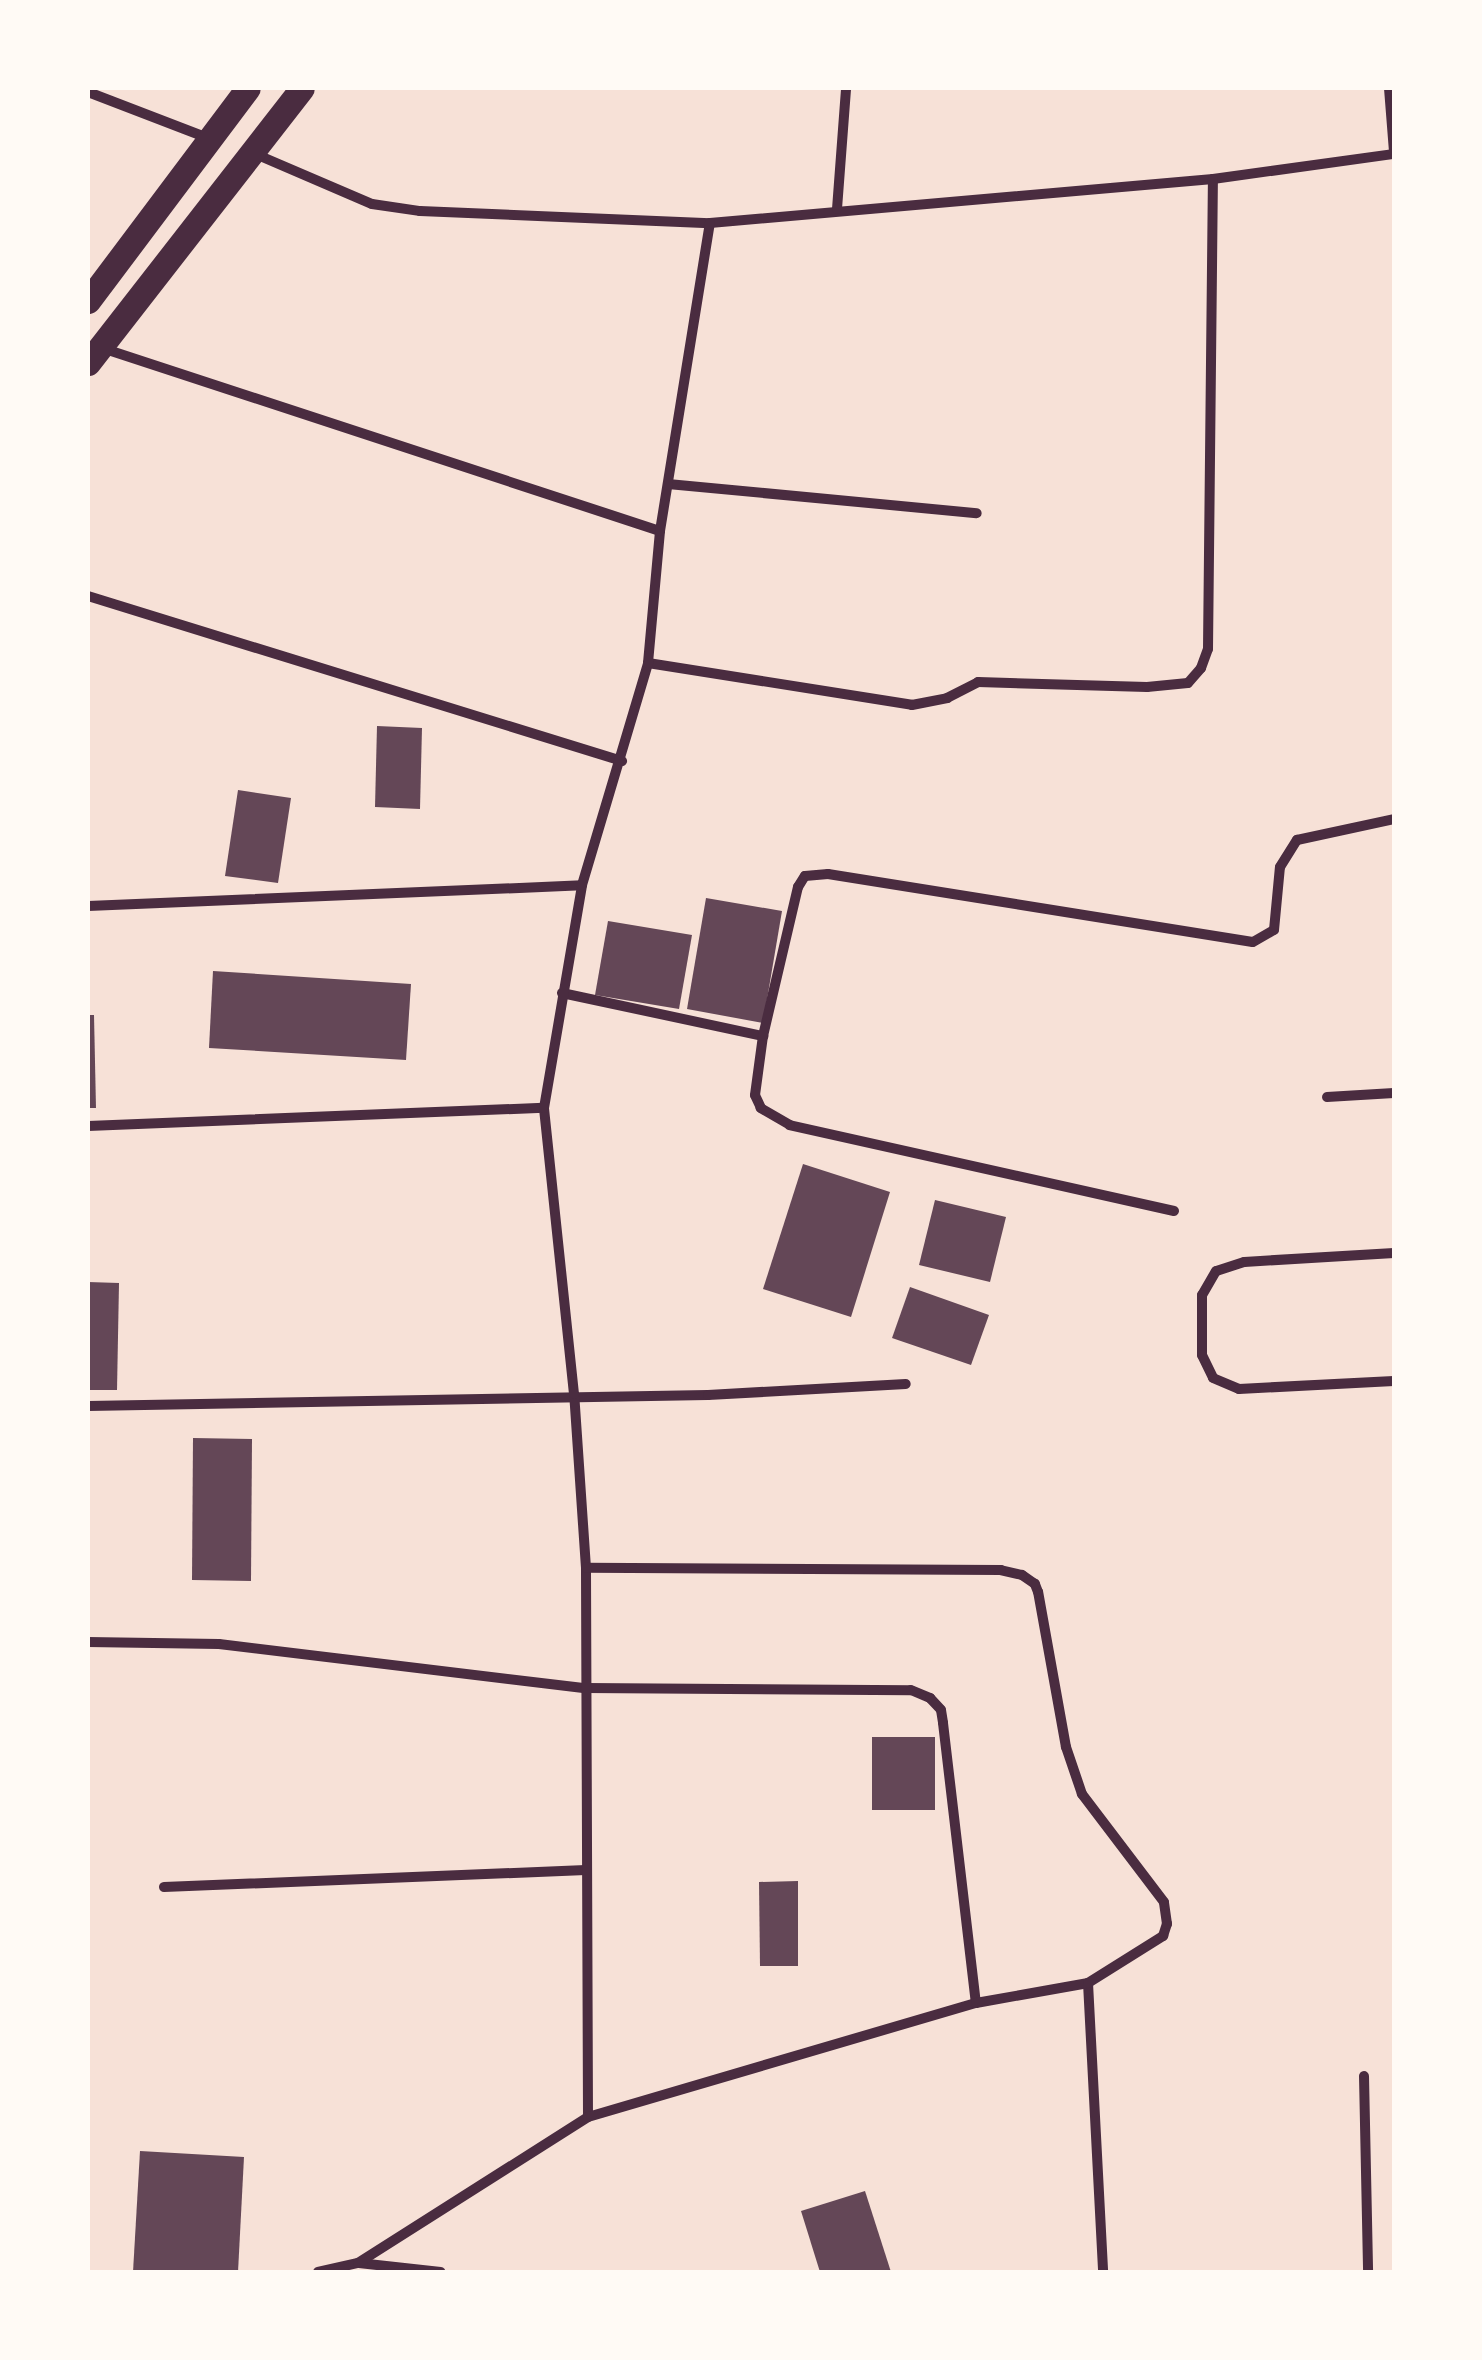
<!DOCTYPE html>
<html>
<head>
<meta charset="utf-8">
<style>
  body { margin:0 }
  #map { position:relative; width:1482px; height:2360px; overflow:hidden; background:#f7e1d7; font-family:"Sofia Sans Condensed",sans-serif }
  div>[style] { position:absolute }
  .building>* { inset:0; background:#644757 }
  .minor>* { height:10px; margin:-5px; padding:0 5px; transform-origin:5px; border-radius:5px; background:#4a2c40 }
  .primary>* { height:25px; margin:-12.5px; padding:0 12.5px; transform-origin:12.5px; border-radius:12.5px; background:#4a2c40 }
  span { translate:-50% -50%; white-space:nowrap; text-align:center; line-height:1.15; -webkit-text-stroke:9px #fffaf5; paint-order:stroke }
  .frame { position:absolute; inset:0; border:90px solid #fffaf5; pointer-events:none }
</style>
</head>
<body>
<div id="map">
  <div class="building">
    <i style="clip-path:polygon(377px 726px,422px 728px,420px 809px,375px 807px)"></i>
    <i style="clip-path:polygon(238px 790px,291px 798px,278px 883px,225px 876px)"></i>
    <i style="clip-path:polygon(706px 898px,782px 911px,763px 1023px,687px 1009px)"></i>
    <i style="clip-path:polygon(608px 921px,692px 935px,679px 1009px,595px 995px)"></i>
    <i style="clip-path:polygon(213px 971px,411px 984px,406px 1060px,209px 1048px)"></i>
    <i style="clip-path:polygon(88px 1015px,94px 1015px,96px 1108px,88px 1108px)"></i>
    <i style="clip-path:polygon(803px 1164px,890px 1192px,851px 1317px,763px 1289px)"></i>
    <i style="clip-path:polygon(935px 1200px,1006px 1217px,990px 1282px,919px 1265px)"></i>
    <i style="clip-path:polygon(88px 1282px,119px 1283px,117px 1390px,88px 1390px)"></i>
    <i style="clip-path:polygon(910px 1287px,989px 1315px,971px 1365px,892px 1338px)"></i>
    <i style="clip-path:polygon(193px 1438px,252px 1439px,251px 1581px,192px 1580px)"></i>
    <i style="clip-path:polygon(872px 1737px,935px 1737px,935px 1810px,872px 1810px)"></i>
    <i style="clip-path:polygon(798px 1881px,798px 1966px,760px 1966px,759px 1882px)"></i>
    <i style="clip-path:polygon(140px 2151px,244px 2157px,238px 2272px,133px 2272px)"></i>
    <i style="clip-path:polygon(865px 2191px,891px 2272px,820px 2272px,801px 2211px)"></i>
  </div>
  <div class="minor">
    <i style="left:1389px;top:88px;width:64px;rotate:85.5deg"></i>
    <i style="left:88px;top:92px;width:129px;rotate:21deg"></i>
    <i style="left:253px;top:153px;width:129px;rotate:23.2deg"></i>
    <i style="left:372px;top:204px;width:49px;rotate:8.3deg"></i>
    <i style="left:420px;top:211px;width:290px;rotate:2.4deg"></i>
    <i style="left:710px;top:223px;width:505px;rotate:-5deg"></i>
    <i style="left:1213px;top:179px;width:183px;rotate:-7.9deg"></i>
    <i style="left:837px;top:209px;width:121px;rotate:-85.7deg"></i>
    <i style="left:102px;top:348px;width:587px;rotate:18.16deg"></i>
    <i style="left:668px;top:484px;width:310px;rotate:5.4deg"></i>
    <i style="left:88px;top:596px;width:559px;rotate:17.17deg"></i>
    <i style="left:648px;top:663px;width:267px;rotate:9deg"></i>
    <i style="left:912px;top:705px;width:36px;rotate:-11deg"></i>
    <i style="left:947px;top:698px;width:35px;rotate:-27deg"></i>
    <i style="left:978px;top:682px;width:169px;rotate:1.7deg"></i>
    <i style="left:1147px;top:687px;width:41px;rotate:-5.6deg"></i>
    <i style="left:1188px;top:683px;width:20px;rotate:-49deg"></i>
    <i style="left:1201px;top:668px;width:20px;rotate:-70deg"></i>
    <i style="left:1208px;top:649px;width:470px;rotate:-89.4deg"></i>
    <i style="left:88px;top:906px;width:494px;rotate:-2.4deg"></i>
    <i style="left:562px;top:993px;width:206px;rotate:12.1deg"></i>
    <i style="left:1327px;top:1097px;width:67px;rotate:-3.4deg"></i>
    <i style="left:88px;top:1126px;width:456px;rotate:-2.3deg"></i>
    <i style="left:1174px;top:1211px;width:394px;rotate:-167.4deg"></i>
    <i style="left:790px;top:1125px;width:34px;rotate:-150deg"></i>
    <i style="left:761px;top:1108px;width:14px;rotate:-115deg"></i>
    <i style="left:755px;top:1095px;width:60px;rotate:-82.3deg"></i>
    <i style="left:763px;top:1036px;width:153px;rotate:-76.8deg"></i>
    <i style="left:798px;top:887px;width:13px;rotate:-58deg"></i>
    <i style="left:805px;top:876px;width:23px;rotate:-5deg"></i>
    <i style="left:828px;top:874px;width:430px;rotate:9.1deg"></i>
    <i style="left:1253px;top:942px;width:24px;rotate:-30deg"></i>
    <i style="left:1274px;top:930px;width:63px;rotate:-84.6deg"></i>
    <i style="left:1280px;top:867px;width:32px;rotate:-58deg"></i>
    <i style="left:1297px;top:840px;width:99px;rotate:-12.2deg"></i>
    <i style="left:1394px;top:1253px;width:150px;rotate:176.6deg"></i>
    <i style="left:1244px;top:1262px;width:29px;rotate:162deg"></i>
    <i style="left:1216px;top:1271px;width:28px;rotate:120deg"></i>
    <i style="left:1202px;top:1295px;width:60px;rotate:90deg"></i>
    <i style="left:1202px;top:1355px;width:25px;rotate:64deg"></i>
    <i style="left:1213px;top:1378px;width:28px;rotate:23deg"></i>
    <i style="left:1239px;top:1389px;width:155px;rotate:-3deg"></i>
    <i style="left:88px;top:1406px;width:620px;rotate:-1.02deg"></i>
    <i style="left:708px;top:1395px;width:198px;rotate:-3.2deg"></i>
    <i style="left:88px;top:1642px;width:131px;rotate:0.9deg"></i>
    <i style="left:219px;top:1644px;width:369px;rotate:6.9deg"></i>
    <i style="left:585px;top:1688px;width:326px;rotate:0.4deg"></i>
    <i style="left:911px;top:1690px;width:21px;rotate:23deg"></i>
    <i style="left:930px;top:1698px;width:16px;rotate:47deg"></i>
    <i style="left:941px;top:1710px;width:13px;rotate:81deg"></i>
    <i style="left:943px;top:1723px;width:282px;rotate:83.3deg"></i>
    <i style="left:164px;top:1887px;width:422px;rotate:-2.3deg"></i>
    <i style="left:1088px;top:1983px;width:289px;rotate:87deg"></i>
    <i style="left:1364px;top:2076px;width:196px;rotate:88.8deg"></i>
    <i style="left:588px;top:2117px;width:549px;rotate:-90.21deg"></i>
    <i style="left:586px;top:1568px;width:174px;rotate:-93.9deg"></i>
    <i style="left:574px;top:1394px;width:288px;rotate:-96deg"></i>
    <i style="left:544px;top:1108px;width:226px;rotate:-80.3deg"></i>
    <i style="left:582px;top:885px;width:232px;rotate:-73.4deg"></i>
    <i style="left:648px;top:663px;width:133px;rotate:-84.8deg"></i>
    <i style="left:660px;top:531px;width:312px;rotate:-80.8deg"></i>
    <i style="left:359px;top:2263px;width:82px;rotate:6.3deg"></i>
    <i style="left:318px;top:2272px;width:41px;rotate:-12.7deg"></i>
    <i style="left:358px;top:2263px;width:272px;rotate:-32.4deg"></i>
    <i style="left:588px;top:2117px;width:404px;rotate:-16.4deg"></i>
    <i style="left:976px;top:2003px;width:114px;rotate:-10.1deg"></i>
    <i style="left:1088px;top:1983px;width:89px;rotate:-32.1deg"></i>
    <i style="left:1163px;top:1936px;width:13px;rotate:-72deg"></i>
    <i style="left:1167px;top:1924px;width:22px;rotate:-98deg"></i>
    <i style="left:1164px;top:1902px;width:136px;rotate:-127.2deg"></i>
    <i style="left:1082px;top:1794px;width:50px;rotate:-108.8deg"></i>
    <i style="left:1066px;top:1747px;width:158px;rotate:-100.2deg"></i>
    <i style="left:1038px;top:1592px;width:9px;rotate:-111deg"></i>
    <i style="left:1035px;top:1584px;width:16px;rotate:-145deg"></i>
    <i style="left:1022px;top:1575px;width:22px;rotate:-167deg"></i>
    <i style="left:1001px;top:1570px;width:415px;rotate:-179.7deg"></i>
  </div>
  <div class="primary">
    <i style="left:88px;top:301px;width:266px;rotate:-53.1deg"></i>
    <i style="left:88px;top:363px;width:348px;rotate:-52.1deg"></i>
  </div>
  <div class="frame"></div>
</div>
</body>
</html>
